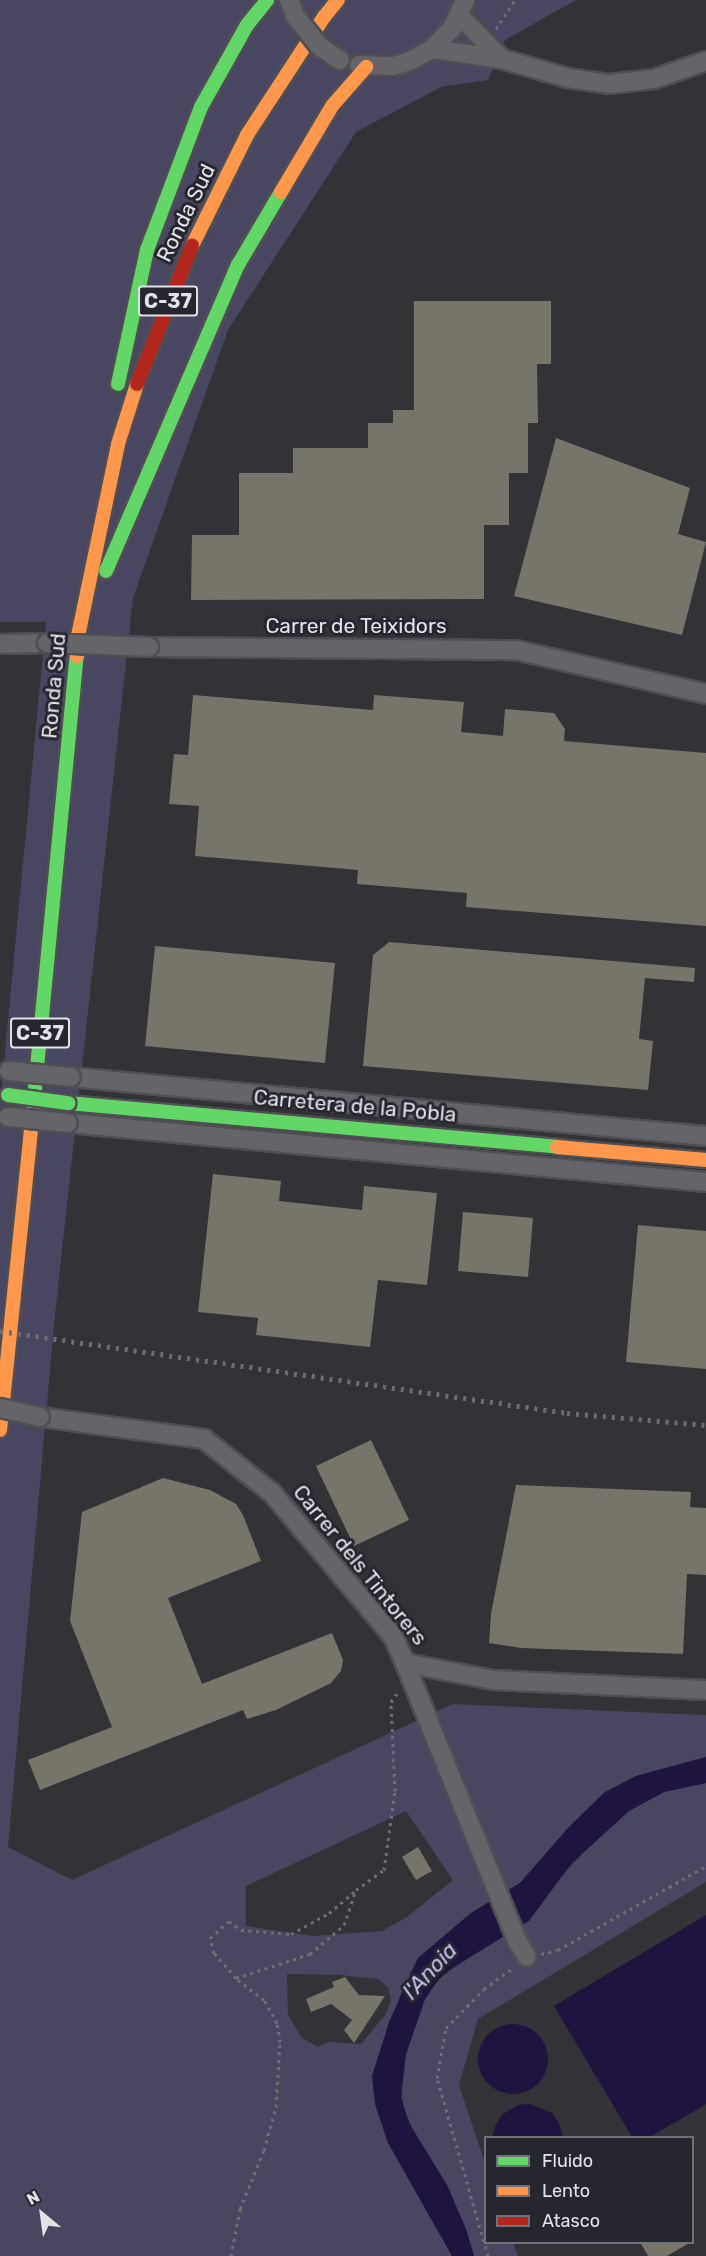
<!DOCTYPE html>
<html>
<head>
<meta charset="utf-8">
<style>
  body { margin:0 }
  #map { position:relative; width:706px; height:2256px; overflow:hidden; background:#323237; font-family:Rubik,sans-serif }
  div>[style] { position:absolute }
  .green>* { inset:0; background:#494662 }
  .water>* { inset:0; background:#1f1440 }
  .round { border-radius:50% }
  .building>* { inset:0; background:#77746a }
  .path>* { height:3px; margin-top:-1.5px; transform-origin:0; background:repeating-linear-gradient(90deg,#6e6e71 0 3px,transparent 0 7.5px) }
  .roads { filter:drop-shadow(2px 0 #4f4f53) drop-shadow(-2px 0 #4f4f53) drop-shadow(0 2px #4f4f53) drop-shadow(0 -2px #4f4f53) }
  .street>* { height:18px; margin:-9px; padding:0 9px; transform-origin:9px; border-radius:9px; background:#646469 }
  .fast>* { height:14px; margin:-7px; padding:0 7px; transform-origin:7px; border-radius:7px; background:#63d668 }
  .slow>* { height:14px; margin:-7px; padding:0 7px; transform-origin:7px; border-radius:7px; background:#ff974d }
  .jam>* { height:14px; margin:-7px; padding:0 7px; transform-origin:7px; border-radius:7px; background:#b3261e }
  .rail>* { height:4.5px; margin-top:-2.25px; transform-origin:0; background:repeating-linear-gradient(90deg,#6d6c70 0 3px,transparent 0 9px) }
  .bridges { filter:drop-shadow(2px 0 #4f4f53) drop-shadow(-2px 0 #4f4f53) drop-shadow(0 2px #4f4f53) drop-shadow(0 -2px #4f4f53) }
  .street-bridge>* { height:18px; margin:-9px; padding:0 9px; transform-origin:9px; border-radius:9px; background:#646469 }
  .fast-bridge>* { height:14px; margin:-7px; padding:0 7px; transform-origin:7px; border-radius:7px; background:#63d668 }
  span { translate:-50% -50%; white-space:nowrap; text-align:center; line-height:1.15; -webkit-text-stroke:6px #26262f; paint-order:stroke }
  .shield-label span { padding:2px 4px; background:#26262f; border:2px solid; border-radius:4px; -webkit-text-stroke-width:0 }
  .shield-label { font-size:20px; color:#e2e2e8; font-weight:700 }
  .street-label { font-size:21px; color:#e2e2e8 }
  .water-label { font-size:22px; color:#c6c1f3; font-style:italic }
  .legend { position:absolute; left:484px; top:2136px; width:210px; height:108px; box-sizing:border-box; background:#26262f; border:2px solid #717179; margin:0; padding:8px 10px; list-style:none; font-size:18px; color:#e2e2e8 }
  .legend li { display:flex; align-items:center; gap:12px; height:30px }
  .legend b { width:30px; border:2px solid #717179 }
  .north { position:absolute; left:12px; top:2184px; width:60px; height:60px; -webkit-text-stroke:4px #26262f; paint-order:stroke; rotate:331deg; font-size:16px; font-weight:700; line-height:24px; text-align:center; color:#e2e2e8 }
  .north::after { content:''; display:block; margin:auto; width:21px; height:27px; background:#e2e2e8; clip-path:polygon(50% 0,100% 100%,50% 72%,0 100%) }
</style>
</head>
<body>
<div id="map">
  <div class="green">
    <i style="clip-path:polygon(evenodd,0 0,576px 0,505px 40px,488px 80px,441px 87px,356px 132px,228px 330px,133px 598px,54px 1324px,8px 1847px,72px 1880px,453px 1704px,706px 1715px,706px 1757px,636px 1776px,605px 1792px,569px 1827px,520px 1883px,471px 1913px,418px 1958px,400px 1996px,372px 2076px,425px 2205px,452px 2256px,0 2256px,0 1104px,46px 622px,0 622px,0 0,406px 1811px,453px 1880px,407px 1917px,382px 1931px,313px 1936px,246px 1926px,246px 1886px,406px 1811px,0 0,287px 1974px,339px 1975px,378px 1979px,388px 1987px,391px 1999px,386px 2014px,361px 2044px,329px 2042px,318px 2047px,302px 2038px,288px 2015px,287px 1974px)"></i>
    <i style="clip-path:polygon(706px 1783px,706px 1882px,478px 2019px,459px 2085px,485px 2163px,486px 2242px,513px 2243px,518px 2256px,474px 2256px,466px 2229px,447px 2185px,414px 2132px,403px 2106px,401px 2086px,406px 2054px,425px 1999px,441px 1977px,467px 1959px,559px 1879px,586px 1850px,629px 1811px,664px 1792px)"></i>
  </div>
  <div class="water">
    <i style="clip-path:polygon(706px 1757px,706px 1783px,664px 1792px,629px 1811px,571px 1864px,529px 1921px,449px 1970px,437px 1981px,425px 1999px,406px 2054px,401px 2097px,409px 2123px,447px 2185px,466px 2229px,474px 2256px,452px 2256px,388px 2143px,375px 2104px,372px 2076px,389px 2022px,418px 1958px,471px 1913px,520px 1883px,569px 1827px,605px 1792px,636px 1776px)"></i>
    <i style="clip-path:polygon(706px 1915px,706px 2104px,650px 2137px,632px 2137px,554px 2006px)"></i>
    <i class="round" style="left:478px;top:2024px;width:70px;height:70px"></i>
    <i style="clip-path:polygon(530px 2104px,552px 2113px,559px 2123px,563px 2137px,492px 2137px,496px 2124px,503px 2114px,518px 2105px)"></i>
  </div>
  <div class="building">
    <i style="clip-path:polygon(414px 301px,551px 301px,551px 364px,537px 364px,538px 423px,528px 423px,528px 473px,509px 473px,509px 525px,484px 525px,484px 599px,191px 600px,192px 535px,239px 535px,239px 473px,293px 473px,293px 448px,368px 448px,368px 423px,393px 423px,393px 410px,414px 410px)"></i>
    <i style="clip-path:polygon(556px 438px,690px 488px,678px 534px,706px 542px,682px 635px,514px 596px)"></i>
    <i style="clip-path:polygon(193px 695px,373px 710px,374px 695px,464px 702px,461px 732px,503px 736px,505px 709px,554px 713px,565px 729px,564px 741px,706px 753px,706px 926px,466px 907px,467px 893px,357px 884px,358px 870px,195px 856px,199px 806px,169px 804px,174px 754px,188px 755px)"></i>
    <i style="clip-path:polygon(389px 942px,695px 968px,694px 982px,645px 978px,639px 1039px,653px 1041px,648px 1090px,363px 1066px,373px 955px)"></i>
    <i style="clip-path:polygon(155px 946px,335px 963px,325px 1063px,145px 1046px)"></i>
    <i style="clip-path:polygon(213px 1174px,281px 1181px,279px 1201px,362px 1210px,364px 1186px,437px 1193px,427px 1285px,378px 1280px,370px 1347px,256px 1335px,258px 1318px,198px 1312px)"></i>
    <i style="clip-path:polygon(463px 1212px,533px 1218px,528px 1277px,458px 1271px)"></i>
    <i style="clip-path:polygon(638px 1225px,706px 1231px,706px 1369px,626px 1362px)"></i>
    <i style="clip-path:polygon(371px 1440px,409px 1520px,354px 1546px,316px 1466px)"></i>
    <i style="clip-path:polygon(163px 1478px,210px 1490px,236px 1504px,243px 1515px,261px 1561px,168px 1598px,202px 1684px,332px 1633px,343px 1660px,341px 1671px,331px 1683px,276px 1710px,247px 1719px,243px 1710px,40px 1790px,28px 1760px,112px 1727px,70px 1621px,82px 1512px)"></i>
    <i style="clip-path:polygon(516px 1485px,691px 1492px,690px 1507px,706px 1508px,706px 1575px,687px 1574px,683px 1654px,521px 1648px,489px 1643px,491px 1614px)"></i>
    <i style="clip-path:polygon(418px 1847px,432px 1871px,416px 1880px,402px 1857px)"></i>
    <i style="clip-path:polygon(345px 1977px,359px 1995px,385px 1996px,354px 2043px,344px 2030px,352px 2020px,331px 2004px,311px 2012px,306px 1999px,334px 1987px,332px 1982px)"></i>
    <i style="clip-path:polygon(640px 2242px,691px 2242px,667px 2256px,648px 2256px)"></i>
  </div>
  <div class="path">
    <i style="left:496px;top:29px;width:35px;rotate:-57deg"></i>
    <i style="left:541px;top:1954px;width:17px;rotate:-13deg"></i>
    <i style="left:558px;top:1950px;width:170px;rotate:-29.6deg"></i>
    <i style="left:236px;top:1978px;width:78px;rotate:-18deg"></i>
    <i style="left:310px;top:1954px;width:45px;rotate:-40.5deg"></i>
    <i style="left:344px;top:1925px;width:37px;rotate:-71deg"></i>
    <i style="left:356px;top:1890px;width:34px;rotate:-36deg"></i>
    <i style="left:384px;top:1870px;width:80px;rotate:-82.1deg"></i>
    <i style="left:395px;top:1791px;width:89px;rotate:-92.6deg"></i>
    <i style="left:391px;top:1702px;width:14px;rotate:-54deg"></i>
    <i style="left:231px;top:2256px;width:48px;rotate:-79.2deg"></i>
    <i style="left:240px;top:2209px;width:64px;rotate:-67.9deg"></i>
    <i style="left:264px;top:2150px;width:45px;rotate:-74.4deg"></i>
    <i style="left:276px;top:2107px;width:65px;rotate:-86.5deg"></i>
    <i style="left:280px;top:2042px;width:19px;rotate:-99deg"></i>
    <i style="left:277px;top:2023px;width:26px;rotate:-119deg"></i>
    <i style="left:264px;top:2000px;width:36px;rotate:-142deg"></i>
    <i style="left:236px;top:1978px;width:33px;rotate:-131deg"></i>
    <i style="left:214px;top:1953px;width:16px;rotate:-105deg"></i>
    <i style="left:210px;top:1938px;width:25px;rotate:-42deg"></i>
    <i style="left:229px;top:1921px;width:15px;rotate:37deg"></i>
    <i style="left:241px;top:1930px;width:50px;rotate:4.6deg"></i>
    <i style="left:291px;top:1934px;width:43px;rotate:-28.9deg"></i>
    <i style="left:329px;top:1913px;width:35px;rotate:-40deg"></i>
    <i style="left:488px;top:2256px;width:185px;rotate:-106deg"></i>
    <i style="left:437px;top:2078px;width:51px;rotate:-79.8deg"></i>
    <i style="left:446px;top:2028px;width:54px;rotate:-45.7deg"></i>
    <i style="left:484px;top:1989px;width:37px;rotate:-36deg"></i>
  </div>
  <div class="roads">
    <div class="street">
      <i style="left:460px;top:16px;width:60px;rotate:45.7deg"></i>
      <i style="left:432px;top:49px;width:71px;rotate:8.1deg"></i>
      <i style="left:502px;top:59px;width:69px;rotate:16.1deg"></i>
      <i style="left:568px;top:78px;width:41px;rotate:8.3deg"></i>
      <i style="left:609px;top:84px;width:45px;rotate:-6.3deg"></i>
      <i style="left:654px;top:79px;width:55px;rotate:-19.1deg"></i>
      <i style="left:359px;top:65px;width:35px;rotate:2deg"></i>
      <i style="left:394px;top:66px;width:19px;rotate:-18deg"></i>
      <i style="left:412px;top:60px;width:23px;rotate:-29deg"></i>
      <i style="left:432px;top:49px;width:29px;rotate:-46deg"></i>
      <i style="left:452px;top:28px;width:31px;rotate:-65deg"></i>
      <i style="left:0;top:644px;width:47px;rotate:-1.2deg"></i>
      <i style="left:149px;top:647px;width:367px;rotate:0.5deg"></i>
      <i style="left:516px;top:650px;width:195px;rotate:13deg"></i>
      <i style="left:71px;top:1077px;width:638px;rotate:5.31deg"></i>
      <i style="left:68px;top:1123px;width:641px;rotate:5.28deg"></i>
      <i style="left:40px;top:1417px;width:165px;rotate:7.6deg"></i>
      <i style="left:204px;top:1439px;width:87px;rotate:38.5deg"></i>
      <i style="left:272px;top:1493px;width:187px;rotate:49.8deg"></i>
      <i style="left:393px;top:1636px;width:30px;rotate:66deg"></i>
      <i style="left:405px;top:1663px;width:90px;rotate:10.9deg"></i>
      <i style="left:493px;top:1680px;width:213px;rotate:2.7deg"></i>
      <i style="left:405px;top:1663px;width:301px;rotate:68deg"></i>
      <i style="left:518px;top:1942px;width:17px;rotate:59deg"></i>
    </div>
    <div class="fast">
      <i style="left:118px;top:384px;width:137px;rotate:-77.8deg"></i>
      <i style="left:147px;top:250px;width:153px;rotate:-69.3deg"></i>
      <i style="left:201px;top:107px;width:94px;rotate:-60.7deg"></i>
      <i style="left:247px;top:25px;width:32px;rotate:-51deg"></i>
      <i style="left:106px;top:571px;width:333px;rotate:-66.7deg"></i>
      <i style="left:238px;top:265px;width:85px;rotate:-59.5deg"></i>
      <i style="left:68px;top:1103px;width:491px;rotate:5.1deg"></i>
      <i style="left:33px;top:1109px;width:455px;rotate:-84.5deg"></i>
    </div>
    <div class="slow">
      <i style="left:281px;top:192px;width:100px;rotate:-59.3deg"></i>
      <i style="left:332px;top:106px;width:52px;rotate:-48.9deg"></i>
      <i style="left:192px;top:246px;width:124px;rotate:-63.6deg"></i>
      <i style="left:247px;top:135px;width:141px;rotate:-56.9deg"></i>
      <i style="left:324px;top:17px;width:22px;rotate:-51deg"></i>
      <i style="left:77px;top:656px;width:20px;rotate:-87deg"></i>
      <i style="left:78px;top:636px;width:196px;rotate:-78.2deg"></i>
      <i style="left:118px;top:444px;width:63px;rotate:-72.4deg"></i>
      <i style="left:557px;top:1147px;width:150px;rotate:5deg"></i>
      <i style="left:0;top:1430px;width:323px;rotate:-84.1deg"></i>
    </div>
    <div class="jam">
      <i style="left:137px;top:384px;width:149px;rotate:-68.3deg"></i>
    </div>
  </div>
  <div class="rail">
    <i style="left:0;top:1331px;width:573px;rotate:8.23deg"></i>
    <i style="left:567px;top:1413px;width:140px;rotate:4.9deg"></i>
  </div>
  <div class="bridges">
    <div class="street-bridge">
      <i style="left:289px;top:0;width:17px;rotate:69deg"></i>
      <i style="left:295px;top:16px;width:38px;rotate:51deg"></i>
      <i style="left:319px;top:46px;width:25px;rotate:34deg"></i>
      <i style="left:47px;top:643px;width:102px;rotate:2.2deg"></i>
      <i style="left:9px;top:1071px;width:62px;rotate:5.5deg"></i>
      <i style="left:8px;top:1117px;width:60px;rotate:5.7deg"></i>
      <i style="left:0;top:1408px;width:41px;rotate:12.7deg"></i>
    </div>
    <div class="fast-bridge">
      <i style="left:8px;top:1095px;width:61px;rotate:7.6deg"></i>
    </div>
  </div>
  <div class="shield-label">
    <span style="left:168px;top:301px">C-37</span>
    <span style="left:40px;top:1033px">C-37</span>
  </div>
  <div class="street-label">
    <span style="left:186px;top:213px;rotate:-64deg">Ronda Sud</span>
    <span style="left:356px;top:626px">Carrer de Teixidors</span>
    <span style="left:54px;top:686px;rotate:-85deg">Ronda Sud</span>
    <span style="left:355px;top:1106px;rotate:5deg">Carretera de la Pobla</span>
    <span style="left:360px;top:1565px;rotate:51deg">Carrer dels Tintorers</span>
  </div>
  <div class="water-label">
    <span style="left:430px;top:1971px;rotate:-47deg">l'Anoia</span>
  </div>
  <ul class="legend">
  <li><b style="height:8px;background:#63d668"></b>Fluido</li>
  <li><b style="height:8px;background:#ff974d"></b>Lento</li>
  <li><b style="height:8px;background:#b3261e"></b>Atasco</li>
  </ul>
  <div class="north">N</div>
</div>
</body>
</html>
